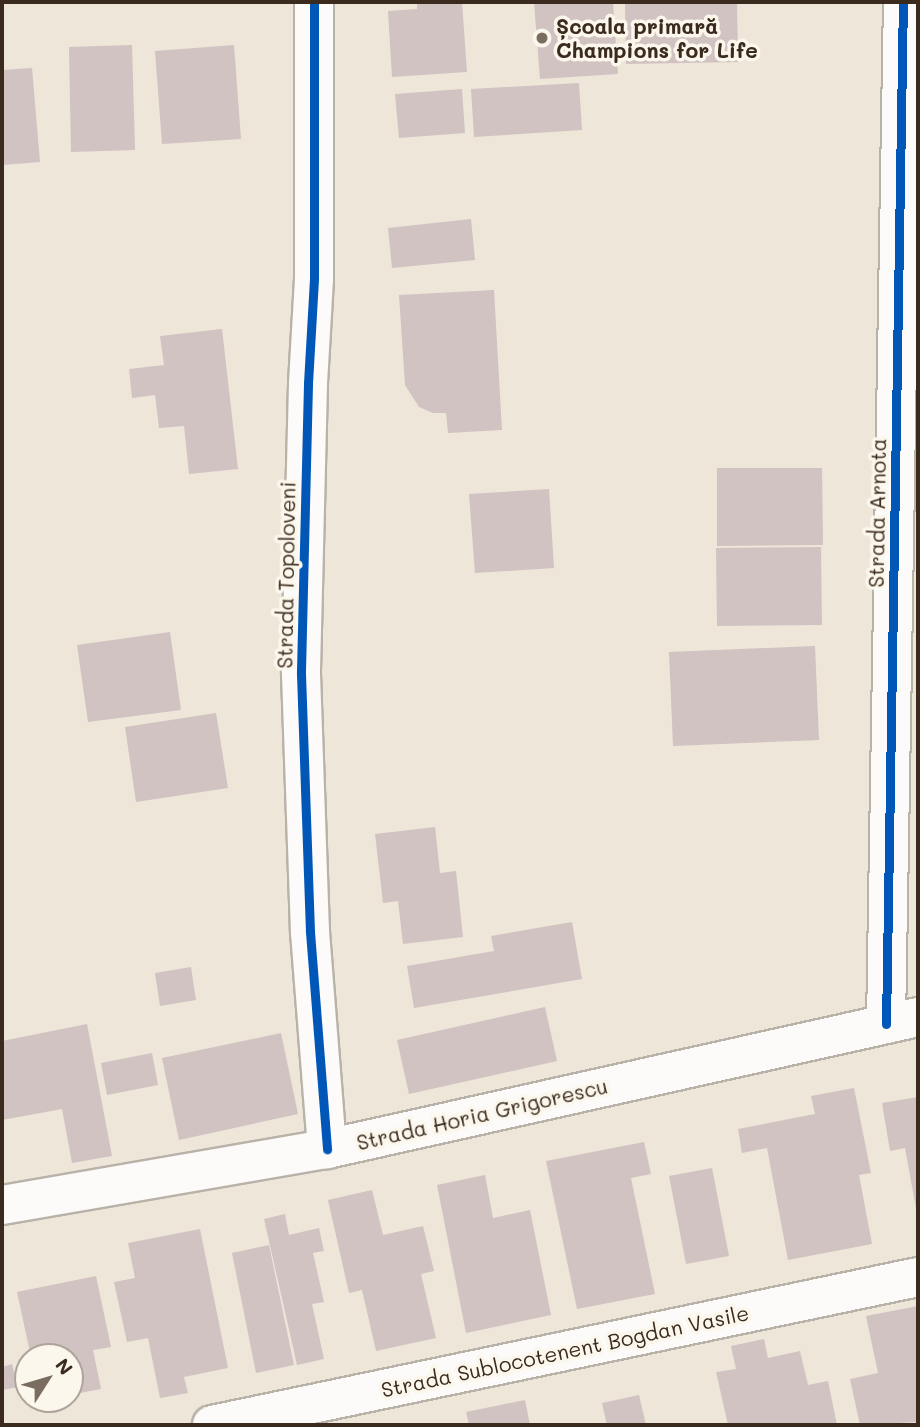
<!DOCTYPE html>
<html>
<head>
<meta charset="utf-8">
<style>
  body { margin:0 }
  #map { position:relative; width:920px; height:1427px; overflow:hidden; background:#eee6d9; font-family:Mali,sans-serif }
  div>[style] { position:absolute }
  .building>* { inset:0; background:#d0c3c2 }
  .roads { filter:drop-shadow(2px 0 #b9b2a9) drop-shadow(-2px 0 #b9b2a9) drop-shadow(0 2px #b9b2a9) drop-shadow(0 -2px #b9b2a9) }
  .minor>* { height:38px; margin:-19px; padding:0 19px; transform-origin:19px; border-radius:19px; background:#fcfbf9 }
  .cycleway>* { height:9px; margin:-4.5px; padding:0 4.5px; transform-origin:4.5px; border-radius:4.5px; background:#0057b8 }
  .dots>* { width:19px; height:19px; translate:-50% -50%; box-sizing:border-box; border:4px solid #fbf7ec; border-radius:50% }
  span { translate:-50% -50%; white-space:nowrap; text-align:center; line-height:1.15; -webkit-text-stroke:7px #fbf7ec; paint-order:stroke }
  .poi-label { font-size:21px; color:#3b2a1e; font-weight:700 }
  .left { translate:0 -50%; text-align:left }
  .street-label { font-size:21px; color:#3b2a1e }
  .frame { position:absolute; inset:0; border:4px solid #3b2a1e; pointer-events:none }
  .north { position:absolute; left:14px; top:1343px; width:70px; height:70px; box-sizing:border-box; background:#fbf7ec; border:2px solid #aea59a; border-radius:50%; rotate:53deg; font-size:19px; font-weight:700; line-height:28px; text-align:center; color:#3b2a1e }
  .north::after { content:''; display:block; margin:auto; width:24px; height:32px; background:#7a6c5f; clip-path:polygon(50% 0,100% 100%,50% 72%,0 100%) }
</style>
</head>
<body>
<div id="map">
  <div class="building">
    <i style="clip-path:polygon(417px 2px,462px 2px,467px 72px,392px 77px,388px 11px,417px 9px)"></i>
    <i style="clip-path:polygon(534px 2px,613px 2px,618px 74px,540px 79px)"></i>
    <i style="clip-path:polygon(625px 2px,737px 2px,738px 62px,626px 64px)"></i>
    <i style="clip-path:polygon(132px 45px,135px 150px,71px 152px,69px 47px)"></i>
    <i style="clip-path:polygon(234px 45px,241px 139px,162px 144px,155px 51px)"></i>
    <i style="clip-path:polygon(32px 68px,40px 162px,2px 165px,2px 70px)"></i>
    <i style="clip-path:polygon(579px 83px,582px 130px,474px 137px,471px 89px)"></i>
    <i style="clip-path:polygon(462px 89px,465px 133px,399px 138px,395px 94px)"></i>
    <i style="clip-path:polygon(471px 219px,475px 260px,392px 268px,388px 228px)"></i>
    <i style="clip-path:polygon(494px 290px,502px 430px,448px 433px,446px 413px,433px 413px,419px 407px,405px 385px,399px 295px)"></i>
    <i style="clip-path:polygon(222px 329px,238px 469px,189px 474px,184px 426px,159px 428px,155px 395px,132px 398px,129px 369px,164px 365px,160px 336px)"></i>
    <i style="clip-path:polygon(717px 468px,822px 468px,823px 545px,717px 546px)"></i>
    <i style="clip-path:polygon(549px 489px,554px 568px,475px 573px,469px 494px)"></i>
    <i style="clip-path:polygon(821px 547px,822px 625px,717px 626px,716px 548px)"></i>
    <i style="clip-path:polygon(170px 632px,181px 710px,88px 722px,77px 645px)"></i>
    <i style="clip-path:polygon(815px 646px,819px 740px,673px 746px,669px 652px)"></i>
    <i style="clip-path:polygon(216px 713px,228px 788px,136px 802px,125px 727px)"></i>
    <i style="clip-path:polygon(435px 827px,440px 873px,456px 871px,463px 937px,403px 944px,398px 901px,383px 903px,375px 834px)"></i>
    <i style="clip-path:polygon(572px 922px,582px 979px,414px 1008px,407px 966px,494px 951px,491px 936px)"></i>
    <i style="clip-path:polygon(191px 967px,196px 1000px,160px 1006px,155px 973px)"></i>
    <i style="clip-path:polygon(545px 1007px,557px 1061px,409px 1094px,397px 1040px)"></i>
    <i style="clip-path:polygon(87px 1024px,112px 1156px,72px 1163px,62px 1109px,2px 1120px,2px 1041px)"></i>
    <i style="clip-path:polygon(281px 1033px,298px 1114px,179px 1140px,162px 1058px)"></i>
    <i style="clip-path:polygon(152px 1053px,158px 1085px,107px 1095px,101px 1063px)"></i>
    <i style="clip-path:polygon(854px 1088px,871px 1173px,859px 1175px,872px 1244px,788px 1260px,767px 1148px,742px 1153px,738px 1129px,815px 1114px,811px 1096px)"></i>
    <i style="clip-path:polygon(918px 1097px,918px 1214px,917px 1214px,905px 1148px,890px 1151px,882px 1103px)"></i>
    <i style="clip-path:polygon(644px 1142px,651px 1174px,631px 1178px,655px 1294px,577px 1309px,546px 1161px)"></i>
    <i style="clip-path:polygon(712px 1168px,729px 1256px,686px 1264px,669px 1176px)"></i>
    <i style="clip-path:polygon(485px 1175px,493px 1218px,530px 1210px,551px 1315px,466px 1333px,437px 1185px)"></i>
    <i style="clip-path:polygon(372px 1190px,383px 1235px,423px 1226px,434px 1271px,421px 1274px,436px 1338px,376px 1351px,362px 1290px,349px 1293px,328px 1200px)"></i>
    <i style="clip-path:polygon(285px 1214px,289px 1235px,319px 1228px,324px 1251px,313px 1253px,324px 1302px,312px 1304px,324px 1359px,297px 1365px,264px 1219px)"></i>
    <i style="clip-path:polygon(200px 1229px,228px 1368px,184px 1377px,188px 1393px,160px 1398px,148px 1338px,127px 1342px,114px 1282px,135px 1278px,128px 1243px)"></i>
    <i style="clip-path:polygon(269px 1245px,294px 1365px,256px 1373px,232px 1253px)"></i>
    <i style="clip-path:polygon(96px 1276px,111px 1347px,93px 1350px,101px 1389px,70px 1395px,70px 1357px,51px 1357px,50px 1353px,31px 1357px,17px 1292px)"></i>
    <i style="clip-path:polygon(918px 1306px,918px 1422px,860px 1425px,850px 1379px,878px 1373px,866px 1316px)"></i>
    <i style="clip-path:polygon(764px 1339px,768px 1358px,800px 1351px,808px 1385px,828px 1381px,837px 1425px,728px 1425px,716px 1372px,736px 1369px,731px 1346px)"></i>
    <i style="clip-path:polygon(12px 1364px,18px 1387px,2px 1390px,2px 1367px)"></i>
    <i style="clip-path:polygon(639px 1395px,646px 1425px,607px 1425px,602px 1403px)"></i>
    <i style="clip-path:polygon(525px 1400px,530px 1425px,469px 1425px,466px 1412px)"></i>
  </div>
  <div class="roads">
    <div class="minor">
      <i style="left:314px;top:2px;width:277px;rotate:90deg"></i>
      <i style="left:314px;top:279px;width:105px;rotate:93.3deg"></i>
      <i style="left:308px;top:384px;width:290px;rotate:91.4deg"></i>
      <i style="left:301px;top:674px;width:258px;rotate:88deg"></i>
      <i style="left:310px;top:932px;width:218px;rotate:85.5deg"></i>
      <i style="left:886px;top:1024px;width:1022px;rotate:-89.05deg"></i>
      <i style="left:2px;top:1205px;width:330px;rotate:-9.8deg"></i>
      <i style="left:327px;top:1149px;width:606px;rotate:-12.59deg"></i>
      <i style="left:212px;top:1425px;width:721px;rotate:-11.84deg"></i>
    </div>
  </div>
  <div class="cycleway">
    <i style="left:314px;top:2px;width:277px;rotate:90deg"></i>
    <i style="left:314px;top:279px;width:105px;rotate:93.3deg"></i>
    <i style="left:308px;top:384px;width:290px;rotate:91.4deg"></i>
    <i style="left:301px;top:674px;width:258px;rotate:88deg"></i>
    <i style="left:310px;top:932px;width:218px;rotate:85.5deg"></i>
    <i style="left:886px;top:1024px;width:1022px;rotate:-89.05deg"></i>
  </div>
  <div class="dots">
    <i style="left:542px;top:38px;background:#7a6c5f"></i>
  </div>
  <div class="poi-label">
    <span class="left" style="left:556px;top:38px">Școala primară<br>Champions for Life</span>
  </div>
  <div class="street-label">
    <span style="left:877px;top:513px;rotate:-89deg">Strada Arnota</span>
    <span style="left:286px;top:575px;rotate:-89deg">Strada Topoloveni</span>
    <span style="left:482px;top:1114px;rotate:-13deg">Strada Horia Grigorescu</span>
    <span style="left:565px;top:1351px;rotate:-12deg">Strada Sublocotenent Bogdan Vasile</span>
  </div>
  <div class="frame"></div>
  <div class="north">N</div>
</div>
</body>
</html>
